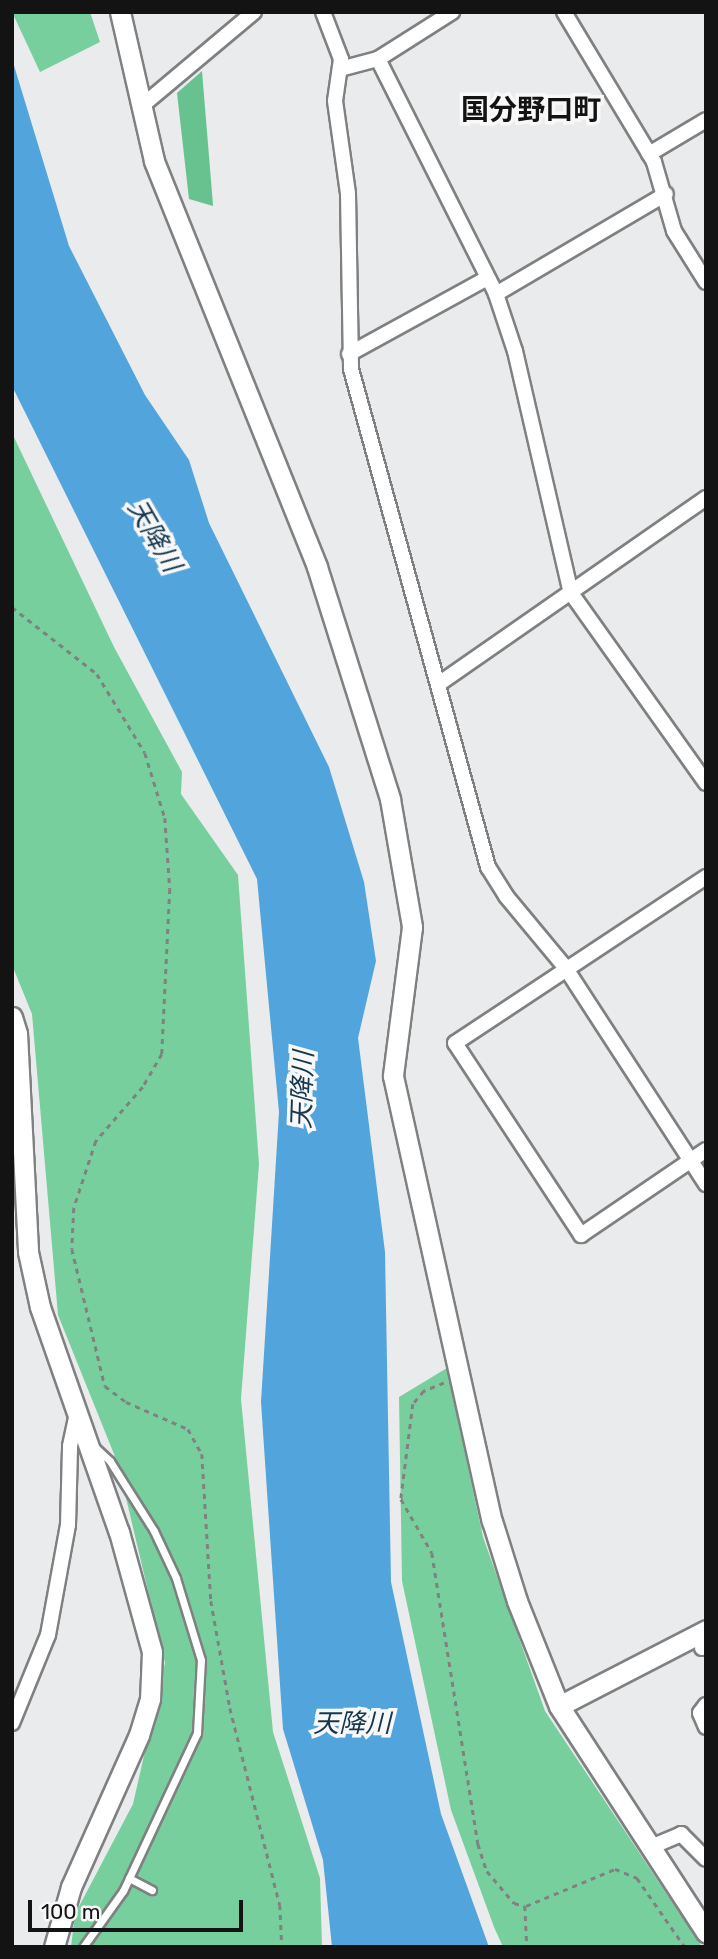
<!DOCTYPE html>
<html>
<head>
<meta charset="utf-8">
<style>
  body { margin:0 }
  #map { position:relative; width:718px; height:1959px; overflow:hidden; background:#eaebec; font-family:Rubik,"Noto Sans JP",sans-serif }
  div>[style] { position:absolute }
  .green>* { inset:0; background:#78cf9e }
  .forest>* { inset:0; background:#67c290 }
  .water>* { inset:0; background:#52a4dc }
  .path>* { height:2.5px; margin-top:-1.25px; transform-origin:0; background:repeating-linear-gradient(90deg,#808181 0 5px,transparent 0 10px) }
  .roads { filter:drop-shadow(2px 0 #7f8081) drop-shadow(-2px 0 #7f8081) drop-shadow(0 2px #7f8081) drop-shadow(0 -2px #7f8081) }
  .lane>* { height:7px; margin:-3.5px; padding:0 3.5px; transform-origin:3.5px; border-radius:3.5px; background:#fff }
  .street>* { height:14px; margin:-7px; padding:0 7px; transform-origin:7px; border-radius:7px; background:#fff }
  .secondary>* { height:19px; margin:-9.5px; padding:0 9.5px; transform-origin:9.5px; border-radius:9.5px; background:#fff }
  span { translate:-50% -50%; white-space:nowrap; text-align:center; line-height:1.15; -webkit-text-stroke:7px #f8f8f9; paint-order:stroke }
  .water-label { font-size:26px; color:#15384f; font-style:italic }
  .quarter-label { font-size:28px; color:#131313; font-weight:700 }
  .frame { position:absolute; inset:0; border:14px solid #131313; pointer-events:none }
  .scale { position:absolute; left:28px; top:1900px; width:215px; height:32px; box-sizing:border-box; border:4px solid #131313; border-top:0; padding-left:9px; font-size:21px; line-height:24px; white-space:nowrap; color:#131313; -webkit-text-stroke:5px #f8f8f9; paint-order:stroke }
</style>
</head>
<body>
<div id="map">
  <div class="green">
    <i style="clip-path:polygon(12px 12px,90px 12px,100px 42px,40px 72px)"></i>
    <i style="clip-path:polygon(12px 433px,114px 647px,182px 772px,181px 794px,238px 875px,259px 1164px,241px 1399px,273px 1732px,320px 1878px,322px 1947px,71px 1947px,75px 1914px,133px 1804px,165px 1663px,118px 1464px,58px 1315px,32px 1014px,12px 965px)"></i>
    <i style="clip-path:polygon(447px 1368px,483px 1537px,545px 1711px,702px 1947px,503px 1947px,494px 1927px,451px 1810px,402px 1581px,399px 1397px)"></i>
  </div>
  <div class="forest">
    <i style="clip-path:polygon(202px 71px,213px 205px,213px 206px,189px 199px,177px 93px)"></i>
  </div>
  <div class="water">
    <i style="clip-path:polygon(12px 59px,69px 246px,145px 395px,189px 460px,209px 523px,329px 767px,364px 882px,376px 961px,358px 1038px,385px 1252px,391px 1582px,441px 1814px,489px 1947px,332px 1947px,323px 1860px,283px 1729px,261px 1402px,279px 1112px,257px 879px,12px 386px)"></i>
  </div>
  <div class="path">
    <i style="left:12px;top:607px;width:108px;rotate:38.2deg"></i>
    <i style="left:97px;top:674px;width:92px;rotate:58.7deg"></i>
    <i style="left:145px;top:753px;width:68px;rotate:72.9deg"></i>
    <i style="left:165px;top:818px;width:71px;rotate:86deg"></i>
    <i style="left:170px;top:889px;width:165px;rotate:92.8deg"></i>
    <i style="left:162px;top:1054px;width:38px;rotate:120deg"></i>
    <i style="left:143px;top:1087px;width:72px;rotate:131deg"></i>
    <i style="left:96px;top:1141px;width:71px;rotate:108.2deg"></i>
    <i style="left:74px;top:1208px;width:41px;rotate:92.8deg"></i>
    <i style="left:72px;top:1249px;width:141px;rotate:76.5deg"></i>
    <i style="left:105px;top:1386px;width:26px;rotate:37deg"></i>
    <i style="left:126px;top:1402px;width:68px;rotate:23.5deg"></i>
    <i style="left:188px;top:1429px;width:29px;rotate:61deg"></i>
    <i style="left:202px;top:1454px;width:147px;rotate:86.5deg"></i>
    <i style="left:211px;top:1601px;width:109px;rotate:79.9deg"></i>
    <i style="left:230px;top:1708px;width:203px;rotate:75.8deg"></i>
    <i style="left:280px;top:1905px;width:42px;rotate:87.3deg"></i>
    <i style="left:444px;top:1383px;width:22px;rotate:158deg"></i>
    <i style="left:424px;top:1391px;width:17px;rotate:130deg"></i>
    <i style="left:413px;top:1404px;width:96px;rotate:97.2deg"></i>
    <i style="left:401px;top:1499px;width:62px;rotate:60.1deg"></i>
    <i style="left:432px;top:1553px;width:295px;rotate:81deg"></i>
    <i style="left:478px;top:1844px;width:28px;rotate:72deg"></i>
    <i style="left:487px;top:1871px;width:42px;rotate:49.8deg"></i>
    <i style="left:514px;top:1903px;width:11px;rotate:15deg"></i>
    <i style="left:525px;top:1906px;width:41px;rotate:87.2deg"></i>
    <i style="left:526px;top:1906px;width:96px;rotate:-22.6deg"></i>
    <i style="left:615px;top:1869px;width:24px;rotate:22deg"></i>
    <i style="left:637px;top:1878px;width:84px;rotate:55.2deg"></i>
  </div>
  <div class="roads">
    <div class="lane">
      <i style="left:129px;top:1878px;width:26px;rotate:28deg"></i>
      <i style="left:83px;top:1947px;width:69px;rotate:-54.5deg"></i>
      <i style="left:123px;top:1891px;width:174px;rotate:-64.9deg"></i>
      <i style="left:197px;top:1733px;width:73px;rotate:-86.9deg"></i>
      <i style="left:201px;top:1660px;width:86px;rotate:-107deg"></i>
      <i style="left:176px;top:1578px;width:52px;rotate:-115.1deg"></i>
      <i style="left:154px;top:1531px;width:83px;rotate:-122.2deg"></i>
      <i style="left:110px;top:1461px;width:19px;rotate:-137deg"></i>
    </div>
    <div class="street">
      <i style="left:323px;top:12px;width:50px;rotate:69deg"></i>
      <i style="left:341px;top:59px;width:42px;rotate:98.1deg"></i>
      <i style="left:335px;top:101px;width:94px;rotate:82deg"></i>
      <i style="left:348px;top:194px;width:175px;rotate:89deg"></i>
      <i style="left:351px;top:369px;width:517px;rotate:74.62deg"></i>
      <i style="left:488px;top:867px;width:34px;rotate:58deg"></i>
      <i style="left:506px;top:896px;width:92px;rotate:50.3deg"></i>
      <i style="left:565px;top:967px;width:259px;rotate:57deg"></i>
      <i style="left:564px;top:12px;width:175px;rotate:59deg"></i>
      <i style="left:654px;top:162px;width:72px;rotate:73.8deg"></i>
      <i style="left:674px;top:231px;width:60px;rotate:57.9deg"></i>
      <i style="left:378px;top:59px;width:263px;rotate:63.3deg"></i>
      <i style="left:496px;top:294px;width:60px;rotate:71.6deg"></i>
      <i style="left:515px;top:351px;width:248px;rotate:77deg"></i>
      <i style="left:571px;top:593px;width:233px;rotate:54.6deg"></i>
      <i style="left:340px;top:69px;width:39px;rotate:-15deg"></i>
      <i style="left:378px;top:59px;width:88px;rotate:-32.4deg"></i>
      <i style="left:143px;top:105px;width:145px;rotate:-40deg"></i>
      <i style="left:649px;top:154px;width:66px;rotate:-30.8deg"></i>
      <i style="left:496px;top:294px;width:197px;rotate:-30.5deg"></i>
      <i style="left:349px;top:354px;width:158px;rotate:-28.8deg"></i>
      <i style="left:440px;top:683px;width:324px;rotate:-34.8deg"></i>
      <i style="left:706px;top:877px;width:301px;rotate:146.5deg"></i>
      <i style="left:455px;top:1043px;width:230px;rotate:56.7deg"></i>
      <i style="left:581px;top:1235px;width:151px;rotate:-34.2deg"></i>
      <i style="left:702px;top:1648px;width:4px;rotate:-14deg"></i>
      <i style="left:706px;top:1705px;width:10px;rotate:127deg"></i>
      <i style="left:700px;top:1713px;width:15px;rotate:67deg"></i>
      <i style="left:12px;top:1723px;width:95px;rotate:-67.8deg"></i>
      <i style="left:48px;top:1635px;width:112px;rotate:-79.7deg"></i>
      <i style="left:68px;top:1525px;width:79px;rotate:-88.5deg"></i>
      <i style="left:70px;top:1446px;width:34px;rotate:-78deg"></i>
      <i style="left:651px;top:1847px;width:33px;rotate:-23deg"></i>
      <i style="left:681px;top:1834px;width:35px;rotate:45deg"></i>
    </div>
    <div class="secondary">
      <i style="left:120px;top:12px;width:153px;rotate:77.1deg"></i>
      <i style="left:154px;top:161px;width:437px;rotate:68.1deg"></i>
      <i style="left:317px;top:567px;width:243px;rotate:72.5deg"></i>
      <i style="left:390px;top:799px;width:130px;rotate:80.2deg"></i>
      <i style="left:412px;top:927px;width:150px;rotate:97.3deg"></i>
      <i style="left:393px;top:1076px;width:456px;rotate:77.5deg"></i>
      <i style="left:492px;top:1521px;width:84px;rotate:72.6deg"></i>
      <i style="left:517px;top:1601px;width:113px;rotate:68.2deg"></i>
      <i style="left:559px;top:1706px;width:270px;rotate:57deg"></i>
      <i style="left:12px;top:1017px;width:17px;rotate:73deg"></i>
      <i style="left:17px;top:1033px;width:219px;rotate:87.1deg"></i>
      <i style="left:28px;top:1252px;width:56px;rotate:77.7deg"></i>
      <i style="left:40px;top:1307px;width:238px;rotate:70.7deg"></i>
      <i style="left:119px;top:1532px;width:124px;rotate:74.6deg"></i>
      <i style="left:152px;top:1652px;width:47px;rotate:92.4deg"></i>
      <i style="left:150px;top:1699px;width:38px;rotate:107deg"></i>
      <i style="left:139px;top:1735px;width:167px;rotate:114.1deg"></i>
      <i style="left:71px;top:1887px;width:62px;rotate:105.8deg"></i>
      <i style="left:559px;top:1706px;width:165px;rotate:-27.3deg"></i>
    </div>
  </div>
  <div class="water-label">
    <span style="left:154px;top:536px;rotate:60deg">天降川</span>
    <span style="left:303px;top:1090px;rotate:-88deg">天降川</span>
    <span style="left:352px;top:1724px">天降川</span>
  </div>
  <div class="quarter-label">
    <span style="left:531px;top:110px">国分野口町</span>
  </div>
  <div class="frame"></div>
  <div class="scale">100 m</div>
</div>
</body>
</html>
